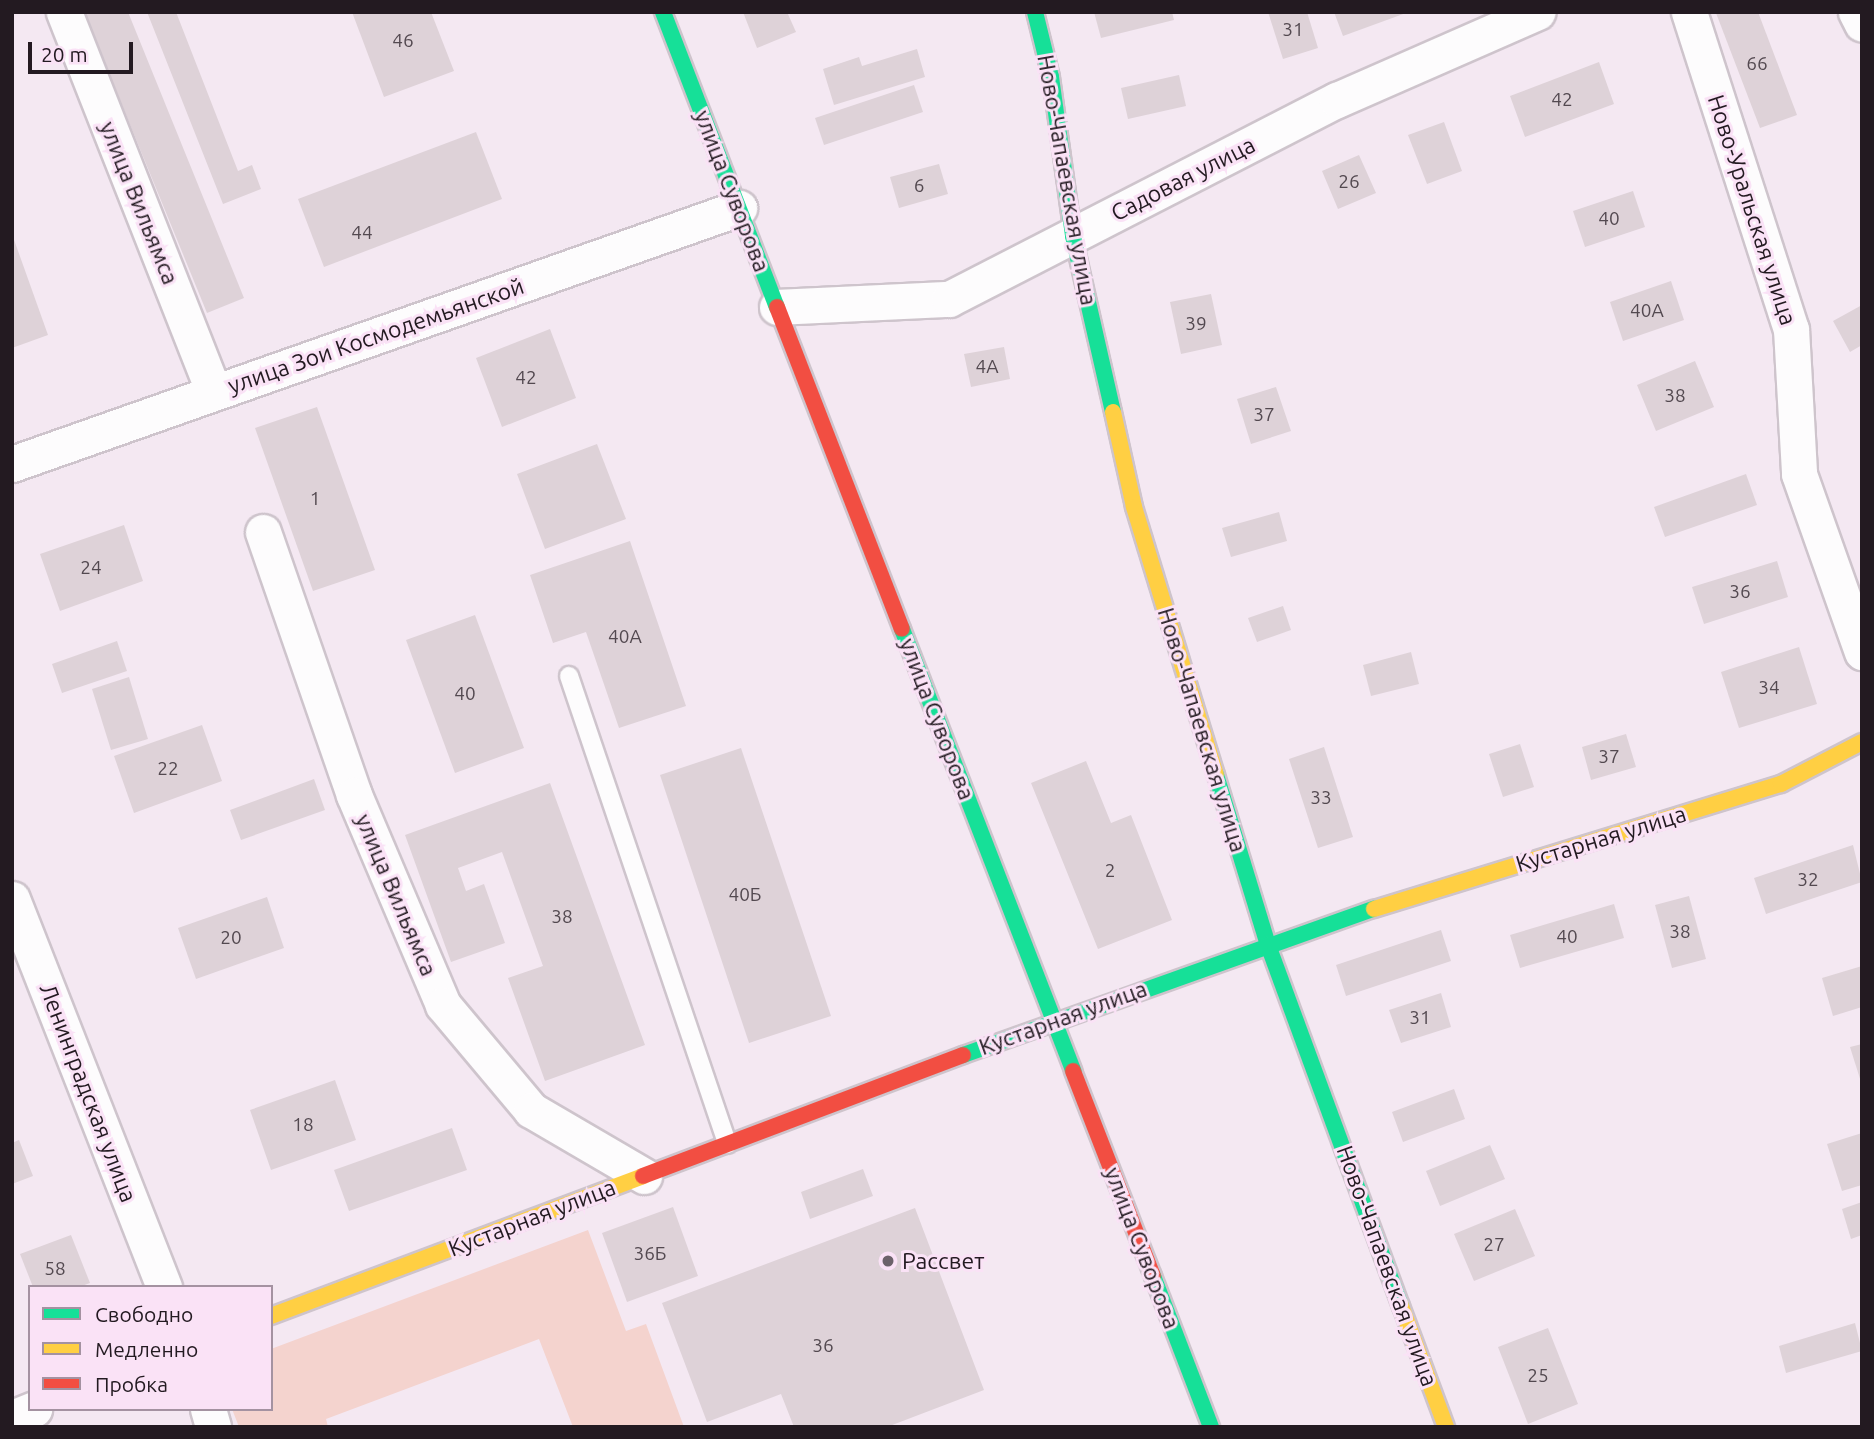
<!DOCTYPE html>
<html>
<head>
<meta charset="utf-8">
<style>
  body { margin:0 }
  #map { position:relative; width:1874px; height:1439px; overflow:hidden; background:#f4e8f2; font-family:Ubuntu,sans-serif }
  div>[style] { position:absolute }
  .green>* { inset:0; background:#f4d3ce }
  .building>* { inset:0; background:#ded2d8 }
  .roads { filter:drop-shadow(2px 0 #cec4cc) drop-shadow(-2px 0 #cec4cc) drop-shadow(0 2px #cec4cc) drop-shadow(0 -2px #cec4cc) }
  .lane>* { height:18px; margin:-9px; padding:0 9px; transform-origin:9px; border-radius:9px; background:#fdfcfd }
  .street>* { height:35px; margin:-17.5px; padding:0 17.5px; transform-origin:17.5px; border-radius:17.5px; background:#fdfcfd }
  .fast>* { height:16px; margin:-8px; padding:0 8px; transform-origin:8px; border-radius:8px; background:#16e098 }
  .slow>* { height:16px; margin:-8px; padding:0 8px; transform-origin:8px; border-radius:8px; background:#ffcf43 }
  .jam>* { height:16px; margin:-8px; padding:0 8px; transform-origin:8px; border-radius:8px; background:#f24e42 }
  .dots>* { width:19px; height:19px; translate:-50% -50%; box-sizing:border-box; border:4px solid #fae2f6; border-radius:50% }
  span { translate:-50% -50%; white-space:nowrap; text-align:center; line-height:1.15; -webkit-text-stroke:6px #fae2f6; paint-order:stroke }
  .number-label { font-size:19px; color:#534950 }
  .number-label span { -webkit-text-stroke-width:0 }
  .street-label { font-size:23px; color:#231a21 }
  .poi-label { font-size:23px; color:#231a21 }
  .left { translate:0 -50%; text-align:left }
  .frame { position:absolute; inset:0; border:14px solid #231a21; pointer-events:none }
  .legend { position:absolute; left:28px; top:1285px; width:245px; height:126px; box-sizing:border-box; background:#fae2f6; border:2px solid #a492a1; margin:0; padding:9px 12px; list-style:none; font-size:21px; color:#231a21 }
  .legend li { display:flex; align-items:center; gap:14px; height:35px }
  .legend b { width:35px; border:2px solid #a492a1 }
  .scale { position:absolute; left:28px; top:42px; width:105px; height:32px; box-sizing:border-box; border:4px solid #231a21; border-top:0; padding-left:9px; font-size:21px; line-height:24px; white-space:nowrap; color:#231a21; -webkit-text-stroke:5px #fae2f6; paint-order:stroke }
</style>
</head>
<body>
<div id="map">
  <div class="green">
    <i style="clip-path:polygon(588px 1230px,626px 1331px,646px 1324px,684px 1427px,573px 1427px,539px 1339px,326px 1419px,328px 1427px,239px 1427px,232px 1409px,271px 1409px,271px 1349px)"></i>
  </div>
  <div class="building">
    <i style="clip-path:polygon(84px 12px,128px 12px,244px 298px,207px 313px)"></i>
    <i style="clip-path:polygon(147px 12px,176px 12px,238px 171px,252px 165px,261px 189px,223px 204px)"></i>
    <i style="clip-path:polygon(352px 12px,431px 12px,454px 71px,384px 97px)"></i>
    <i style="clip-path:polygon(743px 12px,787px 12px,796px 32px,757px 48px)"></i>
    <i style="clip-path:polygon(1094px 12px,1172px 12px,1174px 20px,1101px 38px)"></i>
    <i style="clip-path:polygon(1268px 12px,1307px 12px,1318px 48px,1283px 59px)"></i>
    <i style="clip-path:polygon(1334px 12px,1406px 12px,1406px 13px,1343px 36px)"></i>
    <i style="clip-path:polygon(1758px 12px,1797px 115px,1760px 128px,1716px 13px)"></i>
    <i style="clip-path:polygon(917px 49px,925px 77px,834px 105px,823px 69px,859px 57px,862px 66px)"></i>
    <i style="clip-path:polygon(1599px 62px,1614px 104px,1525px 137px,1510px 96px)"></i>
    <i style="clip-path:polygon(1179px 75px,1186px 106px,1128px 119px,1121px 88px)"></i>
    <i style="clip-path:polygon(914px 85px,923px 112px,824px 145px,815px 118px)"></i>
    <i style="clip-path:polygon(1444px 122px,1462px 171px,1427px 184px,1408px 135px)"></i>
    <i style="clip-path:polygon(476px 132px,502px 199px,324px 267px,298px 199px)"></i>
    <i style="clip-path:polygon(1359px 155px,1376px 193px,1338px 209px,1322px 171px)"></i>
    <i style="clip-path:polygon(939px 164px,948px 194px,899px 208px,890px 177px)"></i>
    <i style="clip-path:polygon(1633px 191px,1645px 227px,1585px 247px,1573px 211px)"></i>
    <i style="clip-path:polygon(12px 234px,48px 335px,12px 348px)"></i>
    <i style="clip-path:polygon(1671px 281px,1684px 320px,1623px 341px,1610px 302px)"></i>
    <i style="clip-path:polygon(1211px 294px,1222px 345px,1181px 354px,1170px 302px)"></i>
    <i style="clip-path:polygon(1862px 305px,1862px 345px,1850px 352px,1833px 321px)"></i>
    <i style="clip-path:polygon(550px 329px,576px 398px,502px 427px,476px 358px)"></i>
    <i style="clip-path:polygon(1004px 347px,1010px 379px,971px 387px,964px 354px)"></i>
    <i style="clip-path:polygon(1695px 361px,1714px 407px,1656px 431px,1637px 385px)"></i>
    <i style="clip-path:polygon(1276px 387px,1291px 431px,1251px 444px,1237px 399px)"></i>
    <i style="clip-path:polygon(317px 407px,375px 570px,313px 591px,255px 428px)"></i>
    <i style="clip-path:polygon(597px 444px,626px 519px,545px 549px,517px 474px)"></i>
    <i style="clip-path:polygon(1746px 474px,1757px 505px,1665px 537px,1654px 507px)"></i>
    <i style="clip-path:polygon(1279px 512px,1287px 541px,1231px 557px,1222px 528px)"></i>
    <i style="clip-path:polygon(124px 525px,143px 581px,60px 611px,40px 554px)"></i>
    <i style="clip-path:polygon(630px 541px,686px 706px,619px 728px,586px 632px,553px 643px,530px 575px)"></i>
    <i style="clip-path:polygon(1777px 561px,1788px 597px,1704px 624px,1692px 587px)"></i>
    <i style="clip-path:polygon(1283px 606px,1291px 630px,1257px 642px,1248px 618px)"></i>
    <i style="clip-path:polygon(475px 615px,524px 748px,455px 773px,406px 640px)"></i>
    <i style="clip-path:polygon(117px 641px,127px 671px,62px 693px,52px 664px)"></i>
    <i style="clip-path:polygon(1799px 647px,1817px 704px,1739px 728px,1721px 672px)"></i>
    <i style="clip-path:polygon(1411px 652px,1419px 684px,1371px 696px,1363px 665px)"></i>
    <i style="clip-path:polygon(129px 677px,148px 739px,111px 750px,92px 689px)"></i>
    <i style="clip-path:polygon(202px 725px,222px 781px,134px 813px,114px 756px)"></i>
    <i style="clip-path:polygon(1626px 734px,1636px 767px,1591px 780px,1582px 747px)"></i>
    <i style="clip-path:polygon(1520px 744px,1534px 787px,1503px 797px,1489px 754px)"></i>
    <i style="clip-path:polygon(1324px 747px,1353px 837px,1318px 848px,1289px 759px)"></i>
    <i style="clip-path:polygon(741px 748px,831px 1016px,749px 1043px,660px 775px)"></i>
    <i style="clip-path:polygon(1086px 761px,1111px 823px,1131px 815px,1172px 920px,1098px 949px,1031px 783px)"></i>
    <i style="clip-path:polygon(314px 779px,325px 810px,241px 840px,230px 810px)"></i>
    <i style="clip-path:polygon(550px 783px,645px 1045px,545px 1081px,508px 978px,543px 966px,502px 852px,458px 868px,466px 891px,484px 884px,505px 943px,451px 962px,405px 835px)"></i>
    <i style="clip-path:polygon(1853px 845px,1862px 882px,1766px 914px,1754px 878px)"></i>
    <i style="clip-path:polygon(1689px 896px,1706px 959px,1672px 968px,1655px 905px)"></i>
    <i style="clip-path:polygon(267px 897px,284px 948px,196px 979px,178px 928px)"></i>
    <i style="clip-path:polygon(1614px 904px,1624px 938px,1520px 968px,1510px 935px)"></i>
    <i style="clip-path:polygon(1441px 930px,1451px 961px,1346px 996px,1336px 965px)"></i>
    <i style="clip-path:polygon(1862px 966px,1862px 1007px,1833px 1016px,1822px 978px)"></i>
    <i style="clip-path:polygon(1441px 993px,1451px 1027px,1401px 1043px,1389px 1010px)"></i>
    <i style="clip-path:polygon(1862px 1044px,1862px 1082px,1861px 1082px,1850px 1047px)"></i>
    <i style="clip-path:polygon(335px 1080px,356px 1140px,271px 1170px,250px 1110px)"></i>
    <i style="clip-path:polygon(1454px 1089px,1465px 1119px,1403px 1142px,1392px 1112px)"></i>
    <i style="clip-path:polygon(452px 1128px,467px 1170px,349px 1211px,334px 1170px)"></i>
    <i style="clip-path:polygon(1862px 1133px,1862px 1185px,1842px 1191px,1827px 1144px)"></i>
    <i style="clip-path:polygon(19px 1140px,33px 1176px,12px 1184px,12px 1143px)"></i>
    <i style="clip-path:polygon(1490px 1145px,1505px 1179px,1440px 1206px,1426px 1171px)"></i>
    <i style="clip-path:polygon(863px 1169px,873px 1196px,810px 1219px,801px 1192px)"></i>
    <i style="clip-path:polygon(1862px 1202px,1862px 1235px,1851px 1239px,1842px 1209px)"></i>
    <i style="clip-path:polygon(673px 1207px,698px 1276px,627px 1302px,602px 1233px)"></i>
    <i style="clip-path:polygon(915px 1208px,984px 1390px,887px 1427px,794px 1427px,781px 1394px,707px 1422px,662px 1303px)"></i>
    <i style="clip-path:polygon(1515px 1209px,1535px 1256px,1474px 1281px,1454px 1234px)"></i>
    <i style="clip-path:polygon(71px 1235px,90px 1283px,79px 1287px,33px 1287px,20px 1254px)"></i>
    <i style="clip-path:polygon(1855px 1323px,1862px 1351px,1786px 1373px,1779px 1346px)"></i>
    <i style="clip-path:polygon(1548px 1328px,1578px 1404px,1528px 1424px,1498px 1347px)"></i>
  </div>
  <div class="roads">
    <div class="lane">
      <i style="left:569px;top:676px;width:494px;rotate:71.3deg"></i>
    </div>
    <div class="street">
      <i style="left:64px;top:12px;width:409px;rotate:68.5deg"></i>
      <i style="left:1689px;top:12px;width:333px;rotate:72.2deg"></i>
      <i style="left:1791px;top:329px;width:145px;rotate:86.8deg"></i>
      <i style="left:1799px;top:474px;width:189px;rotate:70.5deg"></i>
      <i style="left:1856px;top:12px;width:13px;rotate:63deg"></i>
      <i style="left:777px;top:307px;width:172px;rotate:-2.7deg"></i>
      <i style="left:949px;top:299px;width:436px;rotate:-27.2deg"></i>
      <i style="left:1337px;top:100px;width:219px;rotate:-23.7deg"></i>
      <i style="left:12px;top:464px;width:771px;rotate:-19.4deg"></i>
      <i style="left:263px;top:532px;width:278px;rotate:70.9deg"></i>
      <i style="left:354px;top:795px;width:228px;rotate:67deg"></i>
      <i style="left:443px;top:1005px;width:137px;rotate:50deg"></i>
      <i style="left:531px;top:1110px;width:131px;rotate:30.3deg"></i>
      <i style="left:12px;top:899px;width:417px;rotate:68.6deg"></i>
      <i style="left:208px;top:1409px;width:19px;rotate:74deg"></i>
      <i style="left:12px;top:1418px;width:24px;rotate:-22deg"></i>
    </div>
    <div class="fast">
      <i style="left:663px;top:12px;width:316px;rotate:68.9deg"></i>
      <i style="left:1035px;top:12px;width:67px;rotate:76.2deg"></i>
      <i style="left:1051px;top:77px;width:161px;rotate:82.1deg"></i>
      <i style="left:1073px;top:236px;width:180px;rotate:77.2deg"></i>
      <i style="left:902px;top:629px;width:474px;rotate:68.8deg"></i>
      <i style="left:1216px;top:775px;width:178px;rotate:73deg"></i>
      <i style="left:1268px;top:945px;width:385px;rotate:69.8deg"></i>
      <i style="left:963px;top:1055px;width:436px;rotate:-19.6deg"></i>
      <i style="left:1153px;top:1276px;width:162px;rotate:69deg"></i>
    </div>
    <div class="slow">
      <i style="left:1113px;top:412px;width:97px;rotate:77.5deg"></i>
      <i style="left:1134px;top:507px;width:280px;rotate:73deg"></i>
      <i style="left:1374px;top:909px;width:426px;rotate:-17.1deg"></i>
      <i style="left:1781px;top:784px;width:91px;rotate:-27.4deg"></i>
      <i style="left:1401px;top:1306px;width:129px;rotate:69.6deg"></i>
      <i style="left:271px;top:1316px;width:397px;rotate:-20.6deg"></i>
    </div>
    <div class="jam">
      <i style="left:777px;top:307px;width:345px;rotate:68.8deg"></i>
      <i style="left:1073px;top:1071px;width:220px;rotate:68.7deg"></i>
      <i style="left:643px;top:1176px;width:342px;rotate:-20.7deg"></i>
    </div>
  </div>
  <div class="dots">
    <i style="left:888px;top:1261px;background:#6c626a"></i>
  </div>
  <div class="number-label">
    <span style="left:1293px;top:30px">31</span>
    <span style="left:403px;top:41px">46</span>
    <span style="left:1757px;top:64px">66</span>
    <span style="left:1562px;top:100px">42</span>
    <span style="left:1349px;top:182px">26</span>
    <span style="left:919px;top:186px">6</span>
    <span style="left:1609px;top:219px">40</span>
    <span style="left:362px;top:233px">44</span>
    <span style="left:1647px;top:311px">40А</span>
    <span style="left:1196px;top:324px">39</span>
    <span style="left:987px;top:367px">4А</span>
    <span style="left:526px;top:378px">42</span>
    <span style="left:1675px;top:396px">38</span>
    <span style="left:1264px;top:415px">37</span>
    <span style="left:315px;top:499px">1</span>
    <span style="left:91px;top:568px">24</span>
    <span style="left:1740px;top:592px">36</span>
    <span style="left:625px;top:637px">40А</span>
    <span style="left:1769px;top:688px">34</span>
    <span style="left:465px;top:694px">40</span>
    <span style="left:1609px;top:757px">37</span>
    <span style="left:168px;top:769px">22</span>
    <span style="left:1321px;top:798px">33</span>
    <span style="left:1110px;top:871px">2</span>
    <span style="left:1808px;top:880px">32</span>
    <span style="left:745px;top:895px">40Б</span>
    <span style="left:562px;top:917px">38</span>
    <span style="left:1680px;top:932px">38</span>
    <span style="left:1567px;top:937px">40</span>
    <span style="left:231px;top:938px">20</span>
    <span style="left:1420px;top:1018px">31</span>
    <span style="left:303px;top:1125px">18</span>
    <span style="left:1494px;top:1245px">27</span>
    <span style="left:650px;top:1254px">36Б</span>
    <span style="left:55px;top:1269px">58</span>
    <span style="left:823px;top:1346px">36</span>
    <span style="left:1538px;top:1376px">25</span>
  </div>
  <div class="street-label">
    <span style="left:1183px;top:179px;rotate:-27deg">Садовая улица</span>
    <span style="left:1067px;top:180px;rotate:80deg">Ново-Чапаевская улица</span>
    <span style="left:732px;top:191px;rotate:69deg">улица Суворова</span>
    <span style="left:139px;top:203px;rotate:68deg">улица Вильямса</span>
    <span style="left:1752px;top:210px;rotate:72deg">Ново-Уральская улица</span>
    <span style="left:376px;top:336px;rotate:-19deg">улица Зои Космодемьянской</span>
    <span style="left:937px;top:719px;rotate:69deg">улица Суворова</span>
    <span style="left:1202px;top:730px;rotate:73deg">Ново-Чапаевская улица</span>
    <span style="left:1601px;top:839px;rotate:-17deg">Кустарная улица</span>
    <span style="left:396px;top:895px;rotate:67deg">улица Вильямса</span>
    <span style="left:1063px;top:1018px;rotate:-20deg">Кустарная улица</span>
    <span style="left:88px;top:1093px;rotate:69deg">Ленинградская улица</span>
    <span style="left:532px;top:1218px;rotate:-21deg">Кустарная улица</span>
    <span style="left:1142px;top:1248px;rotate:69deg">улица Суворова</span>
    <span style="left:1387px;top:1266px;rotate:70deg">Ново-Чапаевская улица</span>
  </div>
  <div class="poi-label">
    <span class="left" style="left:902px;top:1261px">Рассвет</span>
  </div>
  <div class="frame"></div>
  <ul class="legend">
  <li><b style="height:9px;background:#16e098"></b>Свободно</li>
  <li><b style="height:9px;background:#ffcf43"></b>Медленно</li>
  <li><b style="height:9px;background:#f24e42"></b>Пробка</li>
  </ul>
  <div class="scale">20 m</div>
</div>
</body>
</html>
